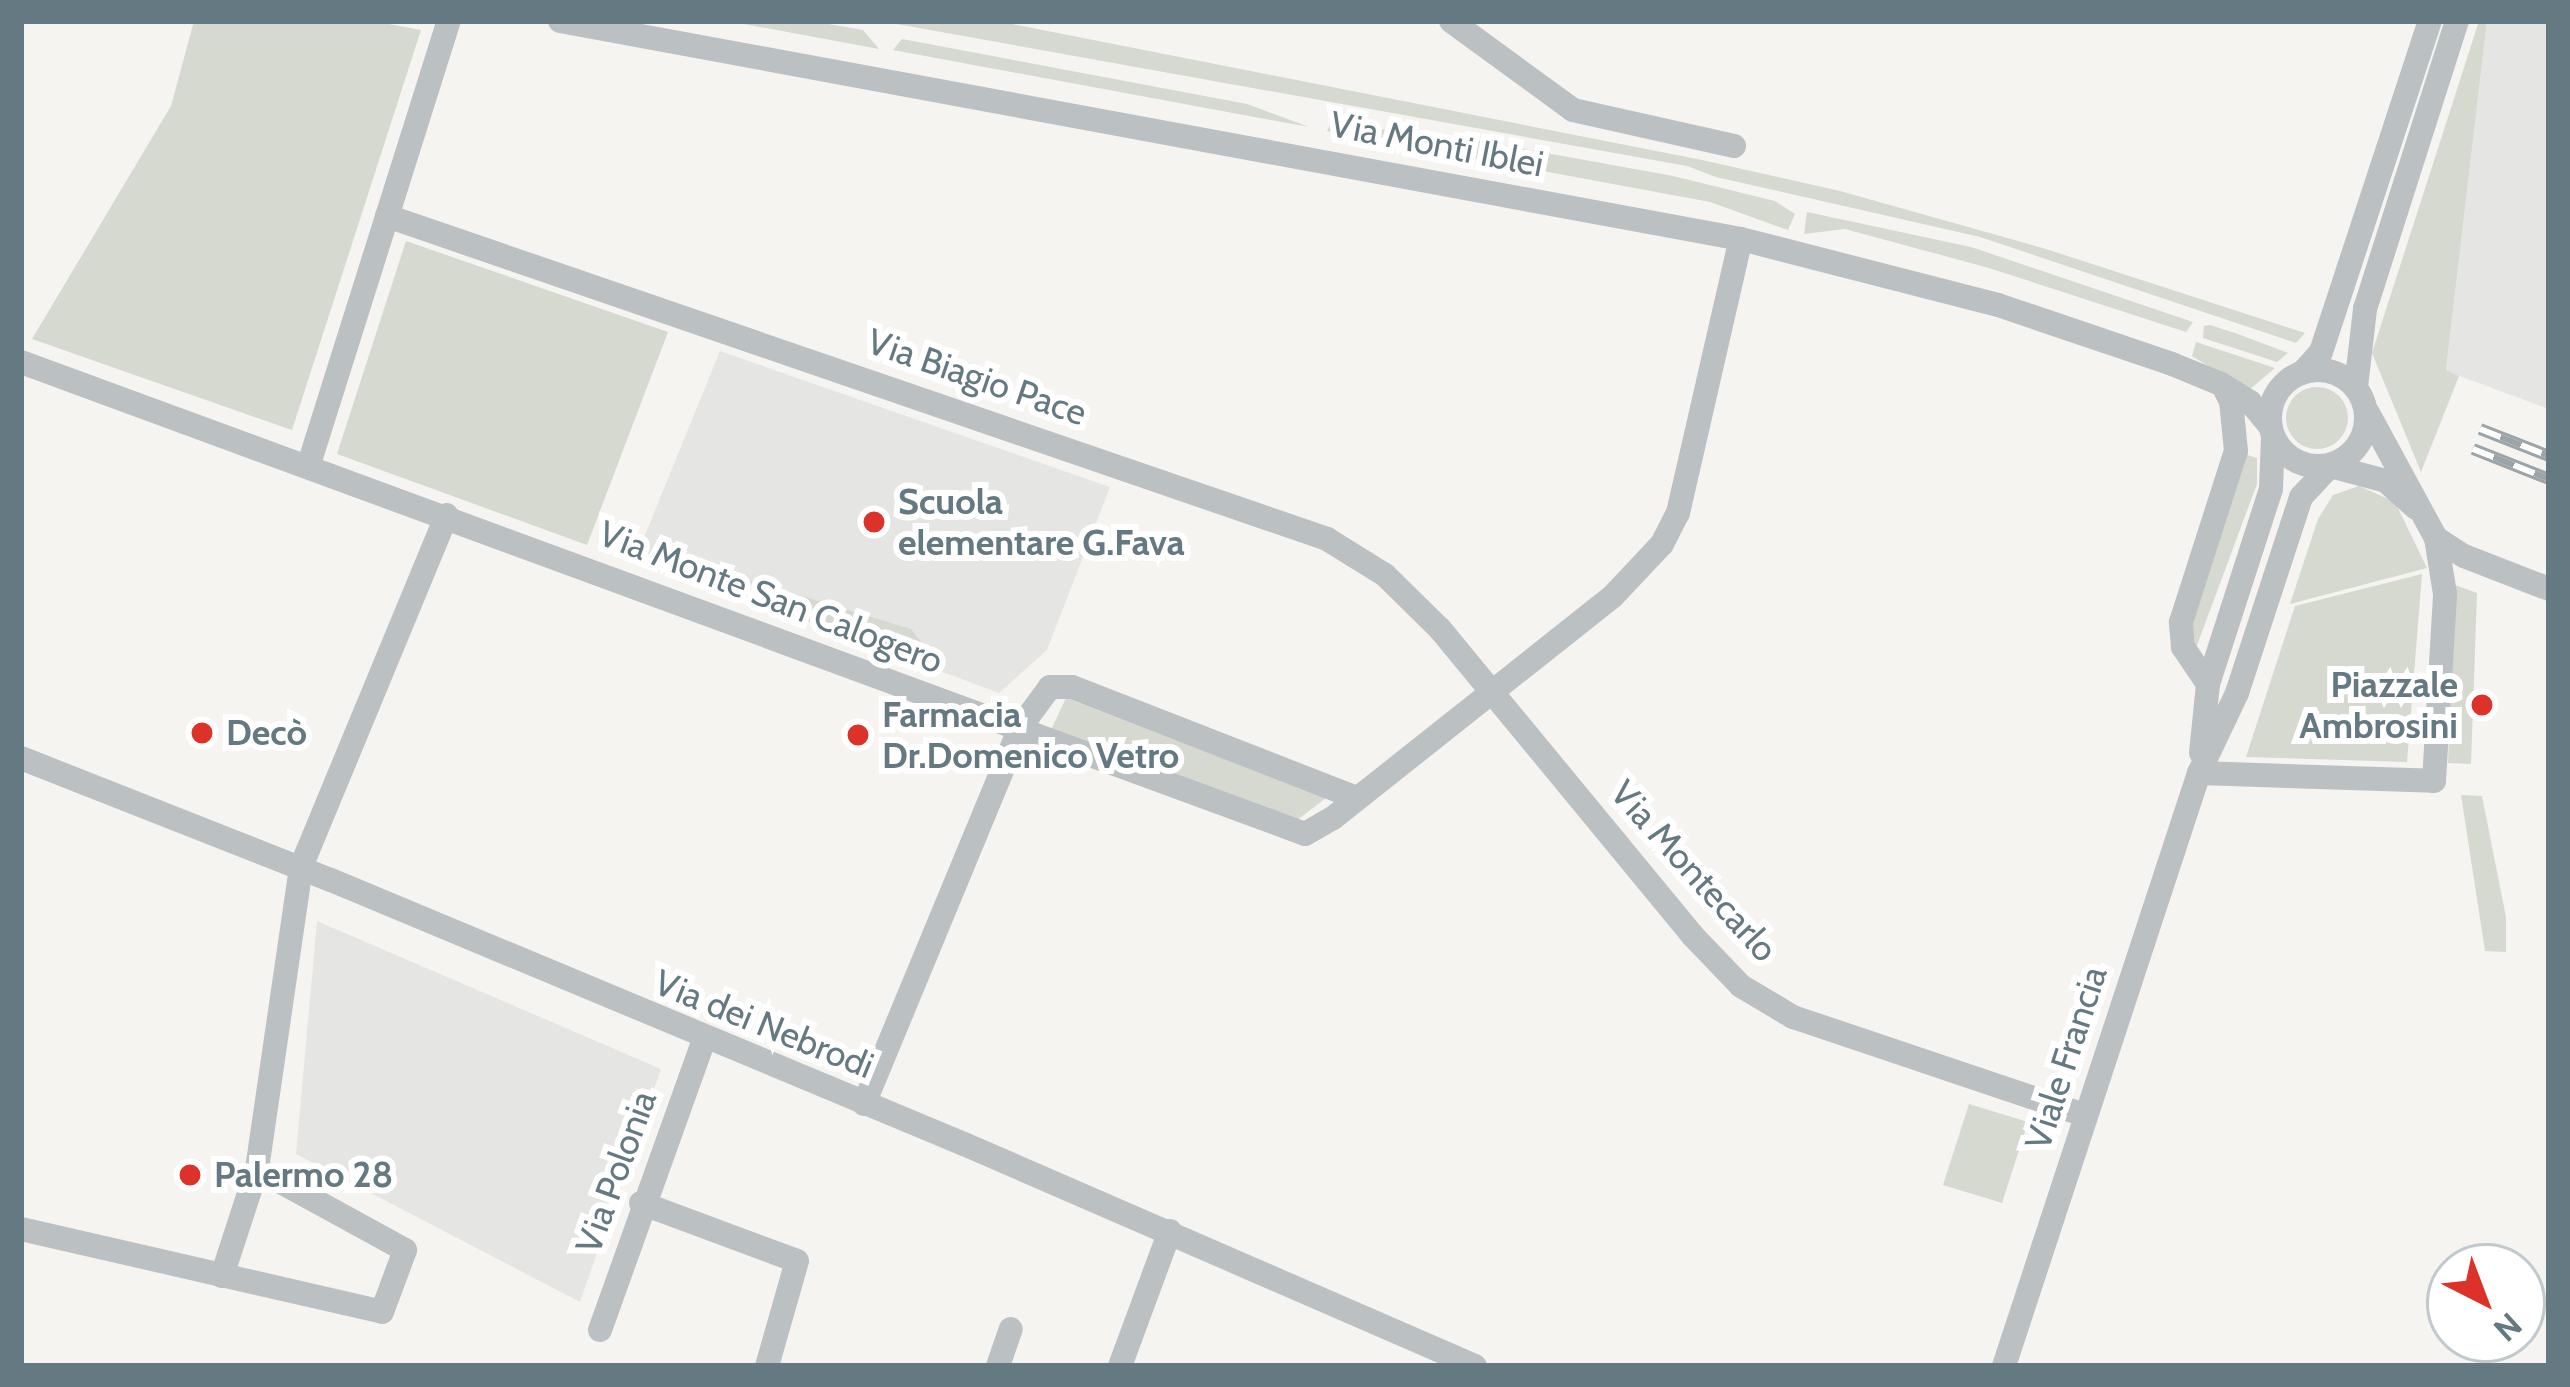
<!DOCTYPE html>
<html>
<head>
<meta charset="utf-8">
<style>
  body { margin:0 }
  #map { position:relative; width:2570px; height:1387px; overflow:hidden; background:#f5f4f1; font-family:Cabin,sans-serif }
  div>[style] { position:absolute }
  .built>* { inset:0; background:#e5e6e4 }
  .green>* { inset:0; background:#d5d9d0 }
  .round { border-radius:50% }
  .minor>* { height:24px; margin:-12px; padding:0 12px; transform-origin:12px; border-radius:12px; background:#bbc1c3 }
  .minor>.ring { margin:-12px; padding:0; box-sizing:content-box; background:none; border:24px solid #bbc1c3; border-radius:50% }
  .rail>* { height:12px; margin-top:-6px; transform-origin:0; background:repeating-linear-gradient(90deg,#fff 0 22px,#9ba4a8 0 44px); box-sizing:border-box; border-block:3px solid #9ba4a8 }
  .dots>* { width:33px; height:33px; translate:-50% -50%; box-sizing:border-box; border:6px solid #fff; border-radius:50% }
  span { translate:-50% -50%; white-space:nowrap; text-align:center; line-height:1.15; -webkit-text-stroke:12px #fff; paint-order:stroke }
  .street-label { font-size:36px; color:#647981 }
  .poi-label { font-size:36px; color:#647981; font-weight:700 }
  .left { translate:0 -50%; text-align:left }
  .right { translate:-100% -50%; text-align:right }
  .frame { position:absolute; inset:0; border:24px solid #647981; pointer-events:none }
  .north { position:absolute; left:2426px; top:1243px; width:120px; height:120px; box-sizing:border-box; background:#fff; border:3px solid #c1c9cd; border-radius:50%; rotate:138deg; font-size:33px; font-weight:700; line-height:48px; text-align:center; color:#647981 }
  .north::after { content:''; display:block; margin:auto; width:42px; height:54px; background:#dc3229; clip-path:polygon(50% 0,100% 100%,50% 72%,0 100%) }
</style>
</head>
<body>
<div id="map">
  <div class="built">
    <i style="clip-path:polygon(2487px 21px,2549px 21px,2549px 409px,2446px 371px)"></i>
    <i style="clip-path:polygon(720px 351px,1110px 487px,1047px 650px,999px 693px,636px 557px)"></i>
    <i style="clip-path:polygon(317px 921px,661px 1069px,580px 1302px,296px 1154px)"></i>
  </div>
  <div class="green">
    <i style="clip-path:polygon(194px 21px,373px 21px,421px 30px,292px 430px,32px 339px,171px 106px)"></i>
    <i style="clip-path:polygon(728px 21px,811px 21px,863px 30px,879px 49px)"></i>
    <i style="clip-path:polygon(880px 21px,997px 21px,1702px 160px,1840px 191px,2046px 249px,2305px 333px,2296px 343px,1980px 237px,1716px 177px,1687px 166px)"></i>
    <i style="clip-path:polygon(2479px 21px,2487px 21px,2446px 370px,2459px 376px,2421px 472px,2372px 353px)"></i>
    <i style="clip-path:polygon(902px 39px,1247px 104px,1309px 127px,893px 50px)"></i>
    <i style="clip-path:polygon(1331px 124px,1464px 138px,1673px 176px,1775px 201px,1795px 214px,1788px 230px,1710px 202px,1327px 131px)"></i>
    <i style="clip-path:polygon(1807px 212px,1971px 247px,2193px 322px,2186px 332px,1989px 268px,1845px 229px,1804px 234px)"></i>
    <i style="clip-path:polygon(406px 241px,668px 332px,587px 545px,337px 454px)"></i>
    <i style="clip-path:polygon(2210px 325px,2238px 334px,2288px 353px,2277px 362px,2203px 338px,2204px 326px)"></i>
    <i style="clip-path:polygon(2196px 342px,2275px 368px,2249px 390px,2243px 388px,2192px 356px)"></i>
    <i class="round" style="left:2286px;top:387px;width:62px;height:62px"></i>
    <i style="clip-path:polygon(2244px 454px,2257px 458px,2257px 484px,2196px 648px,2190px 615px)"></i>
    <i style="clip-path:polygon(2359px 486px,2395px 502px,2427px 568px,2290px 604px,2318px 519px,2333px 495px)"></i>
    <i style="clip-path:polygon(722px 572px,911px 629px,922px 643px,917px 662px,712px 586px)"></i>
    <i style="clip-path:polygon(2422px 574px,2407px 762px,2246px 757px,2295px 606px)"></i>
    <i style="clip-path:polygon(2455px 585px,2477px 593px,2471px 764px,2448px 763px)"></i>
    <i style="clip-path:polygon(1066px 698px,1326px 798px,1297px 820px,1051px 730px)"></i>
    <i style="clip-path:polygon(2461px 795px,2482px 796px,2506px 917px,2506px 952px,2485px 951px)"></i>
    <i style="clip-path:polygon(1969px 1104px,2028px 1122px,2002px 1203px,1943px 1185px)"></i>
  </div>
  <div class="minor">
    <i style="left:560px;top:21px;width:1201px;rotate:10.46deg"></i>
    <i style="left:1741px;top:239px;width:265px;rotate:14.4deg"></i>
    <i style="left:1998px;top:305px;width:184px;rotate:18.7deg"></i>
    <i style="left:2172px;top:364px;width:53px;rotate:22.2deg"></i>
    <i style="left:2221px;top:384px;width:34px;rotate:32deg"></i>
    <i style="left:2250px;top:402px;width:31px;rotate:50deg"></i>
    <i style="left:1451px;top:21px;width:151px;rotate:36.1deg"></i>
    <i style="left:1573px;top:110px;width:165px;rotate:12.6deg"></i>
    <i style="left:387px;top:216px;width:994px;rotate:18.96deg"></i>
    <i style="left:1327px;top:539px;width:68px;rotate:31.8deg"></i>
    <i style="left:1385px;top:575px;width:77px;rotate:44.5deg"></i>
    <i style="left:1440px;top:629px;width:398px;rotate:50.5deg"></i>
    <i style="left:1693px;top:936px;width:69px;rotate:46.2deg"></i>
    <i style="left:1741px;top:986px;width:61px;rotate:30.8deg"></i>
    <i style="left:1793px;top:1017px;width:308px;rotate:18.6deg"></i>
    <i style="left:21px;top:362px;width:1368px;rotate:20.18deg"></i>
    <i style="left:1305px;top:834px;width:32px;rotate:-30deg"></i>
    <i style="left:1333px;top:818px;width:357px;rotate:-38.4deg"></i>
    <i style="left:1613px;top:596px;width:71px;rotate:-46.7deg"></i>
    <i style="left:1662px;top:544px;width:35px;rotate:-63deg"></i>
    <i style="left:1678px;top:513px;width:281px;rotate:-77.1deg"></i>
    <i class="ring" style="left:2270px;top:370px;width:72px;height:72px"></i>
    <i style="left:2302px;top:373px;width:28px;rotate:-48deg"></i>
    <i style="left:2321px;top:352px;width:348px;rotate:-71.8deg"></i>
    <i style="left:2356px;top:387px;width:79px;rotate:-83.4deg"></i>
    <i style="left:2365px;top:309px;width:302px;rotate:-72.3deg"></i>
    <i style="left:2368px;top:413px;width:142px;rotate:61.5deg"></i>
    <i style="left:2436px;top:538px;width:33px;rotate:33deg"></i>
    <i style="left:2464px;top:556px;width:91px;rotate:21.2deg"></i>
    <i style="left:309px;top:464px;width:465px;rotate:-72.5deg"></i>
    <i style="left:2208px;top:684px;width:45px;rotate:-124deg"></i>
    <i style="left:2183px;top:647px;width:25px;rotate:-95deg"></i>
    <i style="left:2181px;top:622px;width:180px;rotate:-72.2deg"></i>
    <i style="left:2236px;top:451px;width:50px;rotate:-95.7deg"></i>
    <i style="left:2231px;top:401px;width:17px;rotate:-118deg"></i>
    <i style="left:2201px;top:753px;width:69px;rotate:-84.2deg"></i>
    <i style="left:2208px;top:684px;width:205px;rotate:-72.1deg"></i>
    <i style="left:2271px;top:489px;width:53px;rotate:-87.8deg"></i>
    <i style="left:21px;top:758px;width:333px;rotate:21.5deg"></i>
    <i style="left:331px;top:880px;width:686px;rotate:22.64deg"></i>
    <i style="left:964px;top:1144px;width:557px;rotate:23.48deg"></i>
    <i style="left:2199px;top:773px;width:235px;rotate:1.9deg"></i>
    <i style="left:2434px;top:781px;width:187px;rotate:-86.6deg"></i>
    <i style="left:2445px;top:594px;width:57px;rotate:-99.1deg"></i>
    <i style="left:864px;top:1104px;width:406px;rotate:-67.5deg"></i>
    <i style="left:1019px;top:729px;width:52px;rotate:-53.6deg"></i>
    <i style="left:1050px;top:687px;width:22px"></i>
    <i style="left:1072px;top:687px;width:306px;rotate:21.3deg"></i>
    <i style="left:641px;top:1203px;width:166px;rotate:20.4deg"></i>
    <i style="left:797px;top:1261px;width:109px;rotate:105.9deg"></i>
    <i style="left:21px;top:1229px;width:370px;rotate:12.9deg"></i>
    <i style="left:382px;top:1312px;width:66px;rotate:-69.6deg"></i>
    <i style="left:405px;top:1250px;width:169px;rotate:-151.3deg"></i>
    <i style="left:257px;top:1169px;width:305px;rotate:-81.7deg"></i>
    <i style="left:301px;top:867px;width:381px;rotate:-67.5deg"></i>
    <i style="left:222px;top:1276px;width:113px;rotate:-71.9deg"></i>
    <i style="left:600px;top:1330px;width:309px;rotate:-70.3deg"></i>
    <i style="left:998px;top:1366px;width:39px;rotate:-71deg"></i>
    <i style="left:1120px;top:1366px;width:144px;rotate:-69.7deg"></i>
    <i style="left:2004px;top:1366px;width:624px;rotate:-71.8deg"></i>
    <i style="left:2199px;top:773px;width:89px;rotate:-64.6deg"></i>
    <i style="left:2237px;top:693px;width:206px;rotate:-71.9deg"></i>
    <i style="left:2301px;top:497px;width:42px;rotate:-46.9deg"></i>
    <i style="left:2330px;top:466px;width:58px;rotate:15deg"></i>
    <i style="left:2386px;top:481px;width:40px;rotate:42deg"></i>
  </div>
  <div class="rail">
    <i style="left:2480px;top:429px;width:74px;rotate:21.4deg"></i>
    <i style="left:2473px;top:449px;width:82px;rotate:21.5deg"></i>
  </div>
  <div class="dots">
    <i style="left:874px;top:522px;background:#dc3229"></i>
    <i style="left:2482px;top:705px;background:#dc3229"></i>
    <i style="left:202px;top:733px;background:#dc3229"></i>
    <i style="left:858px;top:735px;background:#dc3229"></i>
    <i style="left:190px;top:1175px;background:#dc3229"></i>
  </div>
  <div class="street-label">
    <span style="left:1437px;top:144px;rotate:11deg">Via Monti Iblei</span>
    <span style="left:977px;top:377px;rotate:19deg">Via Biagio Pace</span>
    <span style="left:771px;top:597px;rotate:21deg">Via Monte San Calogero</span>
    <span style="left:1694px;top:871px;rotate:48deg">Via Montecarlo</span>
    <span style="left:764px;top:1024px;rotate:22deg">Via dei Nebrodi</span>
    <span style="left:2066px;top:1058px;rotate:-72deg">Viale Francia</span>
    <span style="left:616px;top:1172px;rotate:-70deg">Via Polonia</span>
  </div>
  <div class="poi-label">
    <span class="left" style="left:898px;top:522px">Scuola<br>elementare G.Fava</span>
    <span class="right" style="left:2458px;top:705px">Piazzale<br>Ambrosini</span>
    <span class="left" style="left:882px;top:735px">Farmacia<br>Dr.Domenico Vetro</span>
    <span class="left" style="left:226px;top:733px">Decò</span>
    <span class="left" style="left:214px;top:1175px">Palermo 28</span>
  </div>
  <div class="frame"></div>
  <div class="north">N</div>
</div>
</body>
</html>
